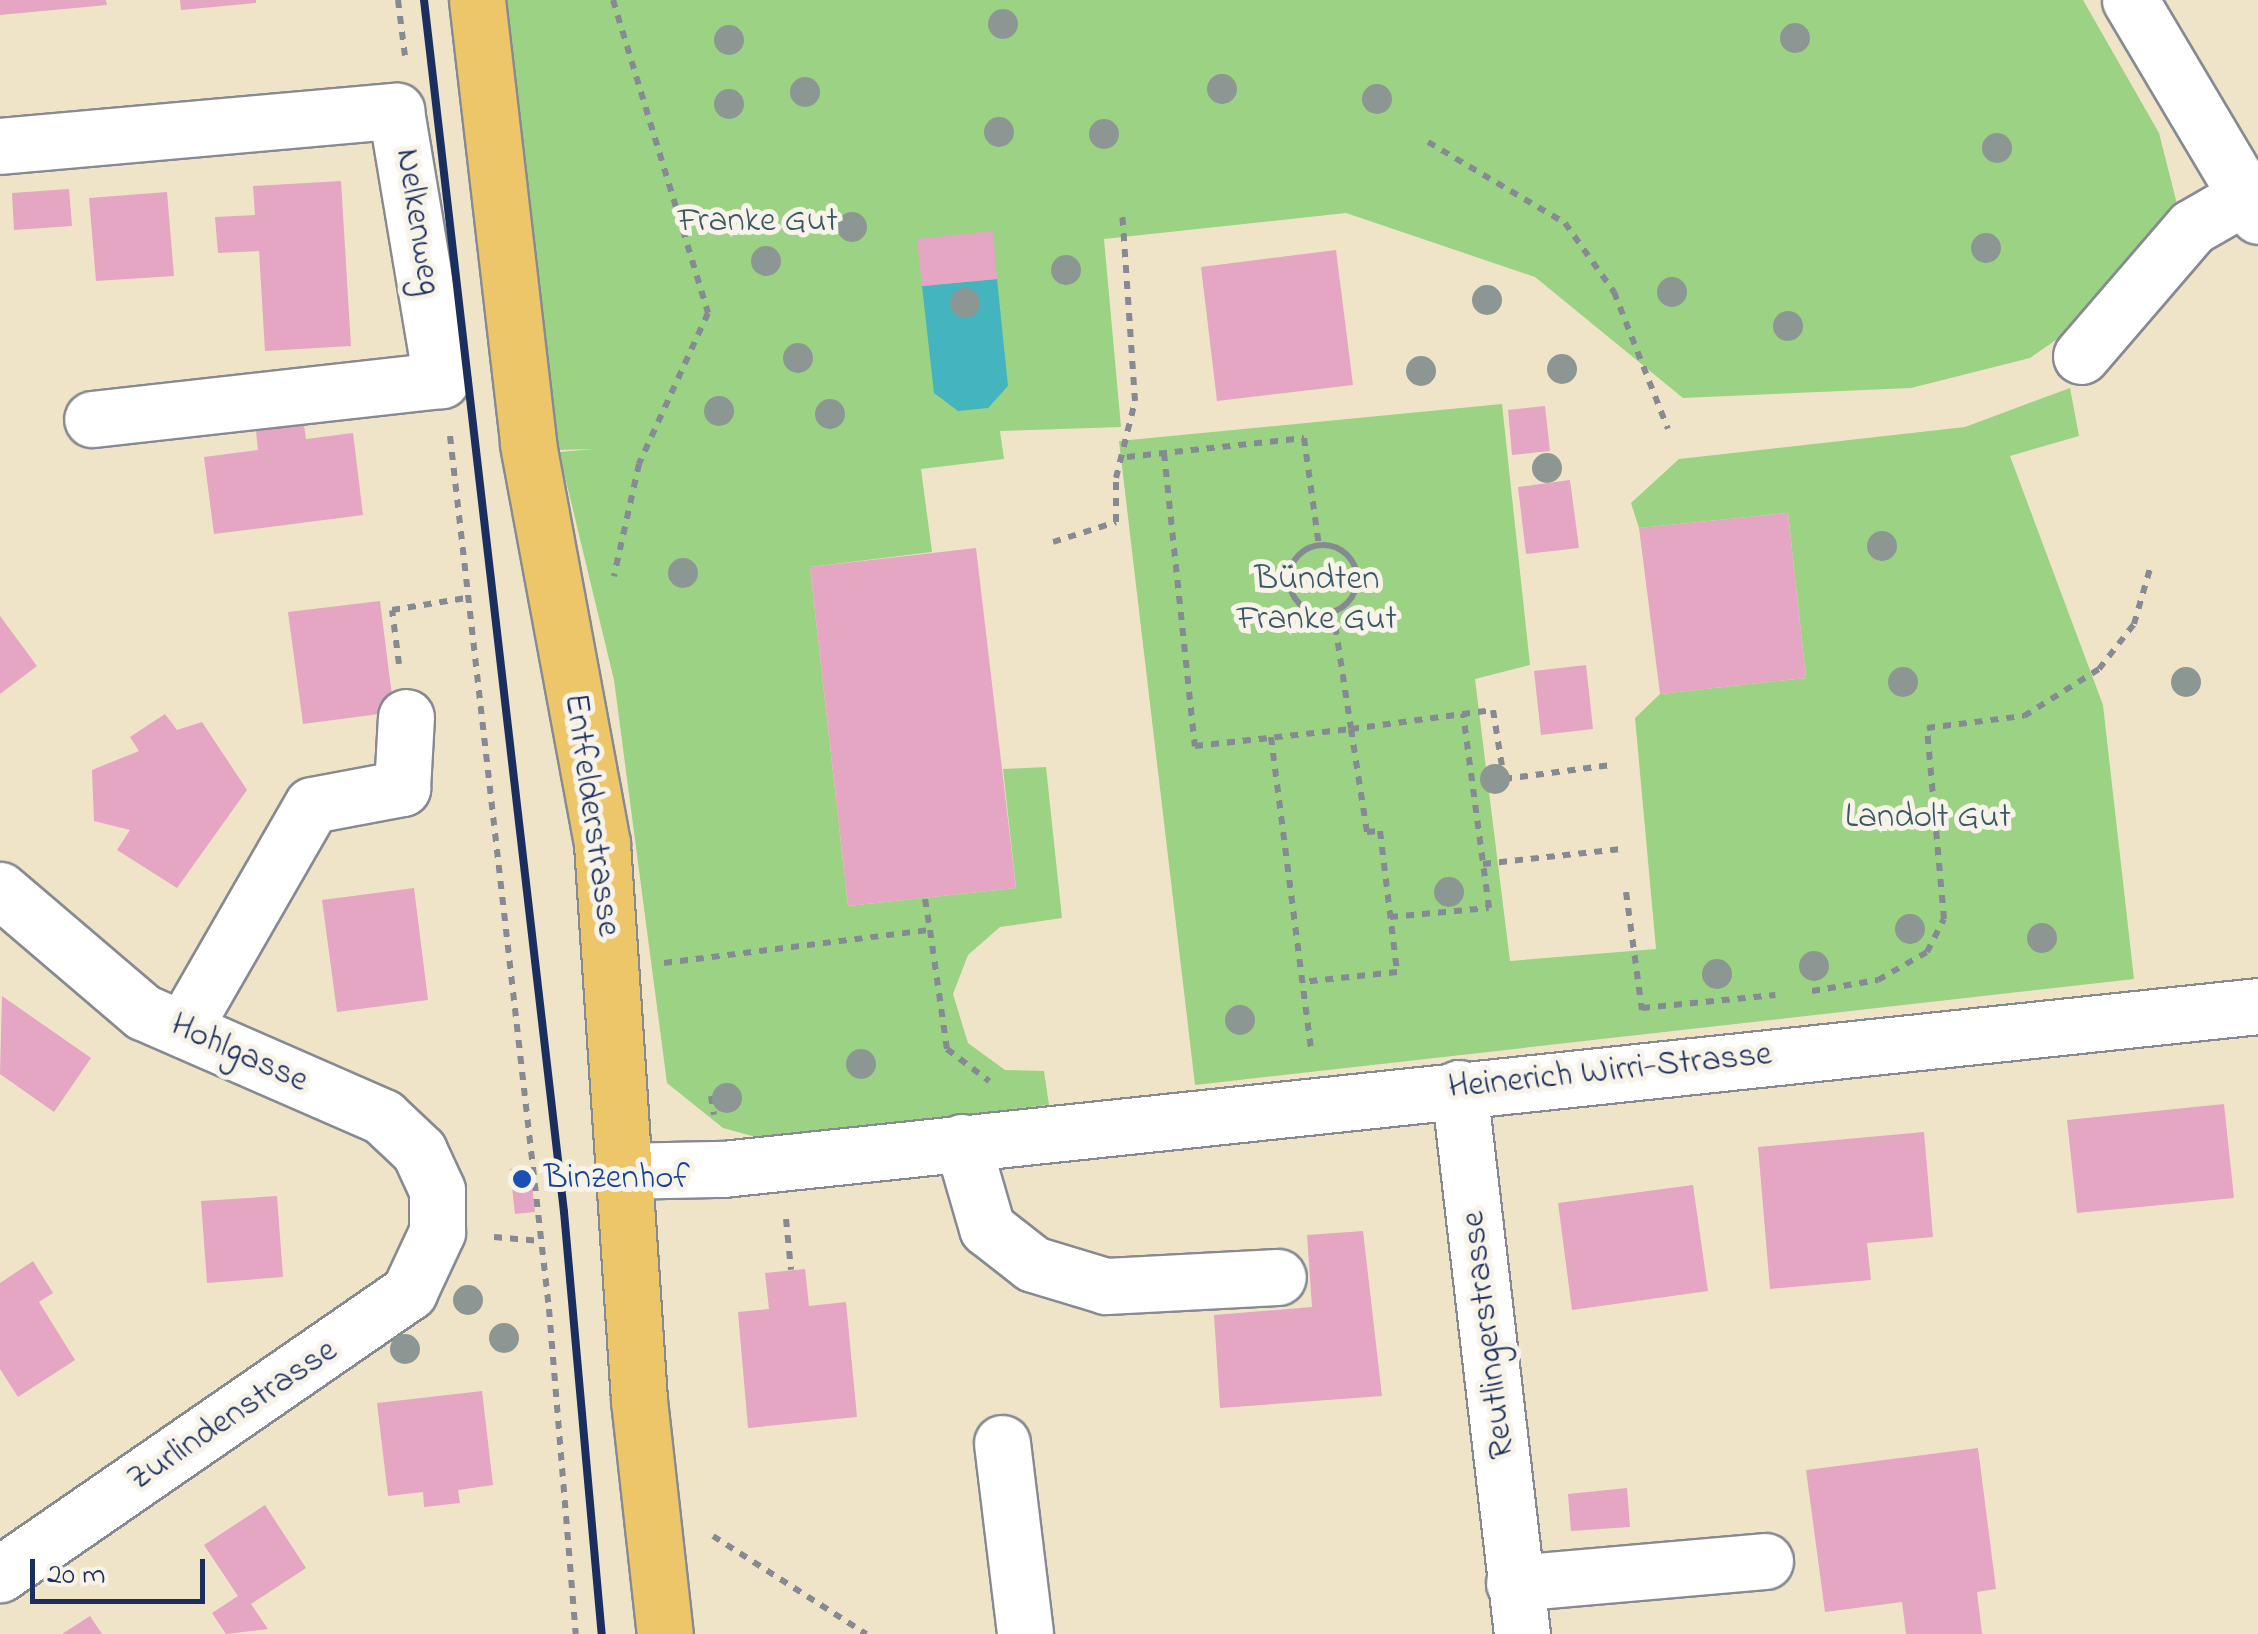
<!DOCTYPE html>
<html>
<head>
<meta charset="utf-8">
<style>
  body { margin:0 }
  #map { position:relative; width:2258px; height:1634px; overflow:hidden; background:#f0e4c8; font-family:"Indie Flower",sans-serif }
  div>[style] { position:absolute }
  .green>* { inset:0; background:#9cd284 }
  .water>* { inset:0; background:#44b4be }
  .building>* { inset:0; background:#e4a6c2 }
  .path>* { height:6px; margin-top:-3px; transform-origin:0; background:repeating-linear-gradient(90deg,#868a93 0 8px,transparent 0 16px) }
  .path>.ring { margin:-3px; padding:0; box-sizing:content-box; background:none; border:6px solid #868a93; border-radius:50% }
  .roads { filter:drop-shadow(2px 0 #868a93) drop-shadow(-2px 0 #868a93) drop-shadow(0 2px #868a93) drop-shadow(0 -2px #868a93) }
  .minor>* { height:55px; margin:-27.5px; padding:0 27.5px; transform-origin:27.5px; border-radius:27.5px; background:#fff }
  .major>* { height:55px; margin:-27.5px; padding:0 27.5px; transform-origin:27.5px; border-radius:27.5px; background:#ecc669 }
  .rail>* { height:8px; margin:-4px; padding:0 4px; transform-origin:4px; border-radius:4px; background:#1b2f5e }
  .trees>* { width:30px; height:30px; margin:-15px; border-radius:50%; background:#8c9793 }
  .dots>* { width:28px; height:28px; translate:-50% -50%; box-sizing:border-box; border:5px solid #f7f3e8; border-radius:50% }
  span { translate:-50% -50%; white-space:nowrap; text-align:center; line-height:1.15; -webkit-text-stroke:10px #f7f3e8; paint-order:stroke }
  .street-label { font-size:35px; color:#1b2f5e }
  .park-label { font-size:35px; color:#3b5868 }
  .transit-label { font-size:35px; color:#164399 }
  .left { translate:0 -50%; text-align:left }
  .scale { position:absolute; left:30px; top:1559px; width:175px; height:45px; box-sizing:border-box; border:5px solid #1b2f5e; border-top:0; padding-left:12px; font-size:30px; line-height:35px; white-space:nowrap; color:#1b2f5e; -webkit-text-stroke:8px #f7f3e8; paint-order:stroke }
</style>
</head>
<body>
<div id="map">
  <div class="green">
    <i style="clip-path:polygon(507px 0,2083px 0,2159px 133px,2179px 212px,2085px 320px,2030px 358px,1911px 388px,1683px 398px,1535px 277px,1346px 213px,1104px 239px,1121px 427px,1000px 431px,1004px 459px,921px 469px,932px 552px,810px 567px,848px 906px,1016px 888px,1003px 769px,1046px 767px,1062px 918px,1000px 927px,968px 955px,953px 994px,968px 1043px,1005px 1070px,1044px 1071px,1049px 1105px,756px 1137px,723px 1128px,667px 1083px,614px 680px,559px 452px,594px 449px,558px 450px)"></i>
    <i style="clip-path:polygon(2070px 388px,2079px 436px,2010px 456px,2103px 705px,2134px 979px,1195px 1085px,1119px 441px,1502px 404px,1530px 665px,1475px 679px,1510px 961px,1656px 949px,1635px 718px,1660px 694px,1806px 678px,1788px 513px,1639px 528px,1631px 503px,1679px 459px,1965px 427px)"></i>
  </div>
  <div class="water">
    <i style="clip-path:polygon(997px 279px,1008px 386px,988px 408px,958px 411px,934px 393px,922px 286px)"></i>
  </div>
  <div class="building">
    <i style="clip-path:polygon(0 0,106px 0,107px 5px,0 15px)"></i>
    <i style="clip-path:polygon(180px 0,256px 0,256px 3px,181px 10px)"></i>
    <i style="clip-path:polygon(341px 181px,351px 346px,265px 351px,259px 251px,218px 253px,215px 217px,255px 215px,253px 186px)"></i>
    <i style="clip-path:polygon(69px 189px,72px 226px,14px 230px,12px 193px)"></i>
    <i style="clip-path:polygon(167px 192px,174px 276px,96px 281px,89px 198px)"></i>
    <i style="clip-path:polygon(993px 231px,997px 279px,922px 286px,917px 239px)"></i>
    <i style="clip-path:polygon(1336px 250px,1353px 385px,1217px 401px,1201px 267px)"></i>
    <i style="clip-path:polygon(1545px 406px,1550px 451px,1512px 455px,1508px 410px)"></i>
    <i style="clip-path:polygon(304px 425px,306px 439px,353px 433px,363px 515px,214px 534px,204px 457px,258px 450px,256px 431px)"></i>
    <i style="clip-path:polygon(1570px 480px,1579px 548px,1526px 554px,1518px 487px)"></i>
    <i style="clip-path:polygon(1788px 513px,1806px 678px,1660px 694px,1639px 528px)"></i>
    <i style="clip-path:polygon(976px 548px,1016px 888px,848px 906px,810px 567px)"></i>
    <i style="clip-path:polygon(380px 601px,394px 712px,303px 724px,288px 612px)"></i>
    <i style="clip-path:polygon(0 616px,37px 666px,0 694px)"></i>
    <i style="clip-path:polygon(1586px 665px,1593px 729px,1541px 735px,1534px 671px)"></i>
    <i style="clip-path:polygon(165px 714px,177px 730px,202px 722px,247px 790px,177px 888px,117px 850px,130px 830px,94px 821px,92px 770px,139px 751px,130px 737px)"></i>
    <i style="clip-path:polygon(414px 888px,428px 1000px,337px 1012px,322px 900px)"></i>
    <i style="clip-path:polygon(2px 996px,91px 1058px,54px 1112px,0 1074px)"></i>
    <i style="clip-path:polygon(2224px 1104px,2234px 1198px,2077px 1213px,2067px 1120px)"></i>
    <i style="clip-path:polygon(1924px 1132px,1933px 1237px,1867px 1243px,1871px 1280px,1770px 1289px,1758px 1147px)"></i>
    <i style="clip-path:polygon(530px 1167px,535px 1212px,515px 1214px,510px 1169px)"></i>
    <i style="clip-path:polygon(1693px 1185px,1708px 1291px,1572px 1310px,1558px 1203px)"></i>
    <i style="clip-path:polygon(277px 1196px,283px 1277px,207px 1283px,201px 1201px)"></i>
    <i style="clip-path:polygon(1363px 1231px,1382px 1396px,1220px 1408px,1214px 1315px,1312px 1307px,1307px 1235px)"></i>
    <i style="clip-path:polygon(33px 1261px,53px 1293px,39px 1302px,75px 1360px,18px 1397px,0 1369px,0 1283px)"></i>
    <i style="clip-path:polygon(805px 1269px,809px 1306px,846px 1302px,857px 1417px,748px 1428px,738px 1312px,769px 1309px,765px 1273px)"></i>
    <i style="clip-path:polygon(482px 1391px,493px 1485px,458px 1490px,460px 1503px,424px 1507px,423px 1492px,388px 1496px,377px 1403px)"></i>
    <i style="clip-path:polygon(1978px 1448px,1996px 1589px,1977px 1592px,1982px 1634px,1906px 1634px,1902px 1602px,1825px 1612px,1806px 1470px)"></i>
    <i style="clip-path:polygon(1627px 1488px,1630px 1527px,1571px 1531px,1568px 1494px)"></i>
    <i style="clip-path:polygon(265px 1505px,306px 1568px,251px 1604px,268px 1629px,226px 1634px,212px 1613px,238px 1596px,204px 1545px)"></i>
    <i style="clip-path:polygon(90px 1616px,102px 1634px,62px 1634px)"></i>
  </div>
  <div class="path">
    <i style="left:398px;top:0;width:56px;rotate:82.9deg"></i>
    <i style="left:613px;top:0;width:327px;rotate:73.1deg"></i>
    <i style="left:708px;top:313px;width:166px;rotate:114.6deg"></i>
    <i style="left:639px;top:464px;width:115px;rotate:102.6deg"></i>
    <i style="left:1428px;top:142px;width:159px;rotate:30.6deg"></i>
    <i style="left:1565px;top:223px;width:85px;rotate:54.6deg"></i>
    <i style="left:1614px;top:292px;width:147px;rotate:68.5deg"></i>
    <i style="left:450px;top:436px;width:879px;rotate:83.53deg"></i>
    <i style="left:549px;top:1309px;width:326px;rotate:85.3deg"></i>
    <i style="left:1164px;top:453px;width:295px;rotate:84deg"></i>
    <i style="left:1195px;top:746px;width:157px;rotate:-6.2deg"></i>
    <i style="left:1351px;top:729px;width:104px;rotate:81.2deg"></i>
    <i style="left:1367px;top:832px;width:13px;rotate:-4deg"></i>
    <i style="left:1380px;top:831px;width:142px;rotate:83.1deg"></i>
    <i style="left:1397px;top:972px;width:96px;rotate:174deg"></i>
    <i style="left:1127px;top:457px;width:178px;rotate:-6.1deg"></i>
    <i style="left:1304px;top:438px;width:109px;rotate:82.1deg"></i>
    <i style="left:1053px;top:542px;width:66px;rotate:-17.6deg"></i>
    <i style="left:1116px;top:522px;width:44px;rotate:-90deg"></i>
    <i style="left:1116px;top:478px;width:79px;rotate:-76.1deg"></i>
    <i style="left:1135px;top:401px;width:189px;rotate:-93.9deg"></i>
    <i class="ring" style="left:1289px;top:545px;width:62px;height:62px"></i>
    <i style="left:1333px;top:611px;width:119px;rotate:81.3deg"></i>
    <i style="left:1351px;top:729px;width:143px;rotate:-7.6deg"></i>
    <i style="left:1493px;top:710px;width:70px;rotate:80.9deg"></i>
    <i style="left:1504px;top:779px;width:108px;rotate:-7.5deg"></i>
    <i style="left:399px;top:664px;width:54px;rotate:-97.4deg"></i>
    <i style="left:392px;top:610px;width:75px;rotate:-9.2deg"></i>
    <i style="left:1271px;top:737px;width:314px;rotate:82.7deg"></i>
    <i style="left:1483px;top:864px;width:139px;rotate:-6.2deg"></i>
    <i style="left:1626px;top:892px;width:119px;rotate:82.3deg"></i>
    <i style="left:925px;top:899px;width:31px;rotate:81deg"></i>
    <i style="left:1390px;top:917px;width:99px;rotate:-5.2deg"></i>
    <i style="left:1489px;top:908px;width:196px;rotate:-97.6deg"></i>
    <i style="left:664px;top:963px;width:268px;rotate:-7.1deg"></i>
    <i style="left:930px;top:930px;width:120px;rotate:81.9deg"></i>
    <i style="left:947px;top:1049px;width:53px;rotate:37.3deg"></i>
    <i style="left:1812px;top:991px;width:67px;rotate:-9.5deg"></i>
    <i style="left:1878px;top:980px;width:56px;rotate:-29.7deg"></i>
    <i style="left:1927px;top:952px;width:37px;rotate:-63deg"></i>
    <i style="left:1944px;top:919px;width:192px;rotate:-95.1deg"></i>
    <i style="left:1927px;top:728px;width:98px;rotate:-7.1deg"></i>
    <i style="left:2024px;top:716px;width:89px;rotate:-32.1deg"></i>
    <i style="left:2099px;top:669px;width:57px;rotate:-52.1deg"></i>
    <i style="left:2134px;top:624px;width:61px;rotate:-73.9deg"></i>
    <i style="left:1642px;top:1008px;width:134px;rotate:-5.6deg"></i>
    <i style="left:711px;top:1096px;width:19px;rotate:81deg"></i>
    <i style="left:786px;top:1219px;width:51px;rotate:84.4deg"></i>
    <i style="left:494px;top:1237px;width:47px;rotate:4.9deg"></i>
    <i style="left:713px;top:1536px;width:182px;rotate:32.6deg"></i>
  </div>
  <div class="roads">
    <div class="minor">
      <i style="left:2130px;top:0;width:251px;rotate:59.3deg"></i>
      <i style="left:0;top:146px;width:398px;rotate:-5.1deg"></i>
      <i style="left:396px;top:111px;width:273px;rotate:80.5deg"></i>
      <i style="left:441px;top:380px;width:351px;rotate:173.6deg"></i>
      <i style="left:2081px;top:356px;width:170px;rotate:-49.3deg"></i>
      <i style="left:2192px;top:227px;width:76px;rotate:-29.9deg"></i>
      <i style="left:0;top:890px;width:188px;rotate:40.5deg"></i>
      <i style="left:143px;top:1012px;width:262px;rotate:23.6deg"></i>
      <i style="left:383px;top:1117px;width:50px;rotate:43.4deg"></i>
      <i style="left:419px;top:1151px;width:43px;rotate:65.2deg"></i>
      <i style="left:437px;top:1190px;width:42px;rotate:90deg"></i>
      <i style="left:437px;top:1232px;width:66px;rotate:115deg"></i>
      <i style="left:409px;top:1292px;width:497px;rotate:145.4deg"></i>
      <i style="left:183px;top:1029px;width:258px;rotate:-60.1deg"></i>
      <i style="left:312px;top:805px;width:92px;rotate:-10.7deg"></i>
      <i style="left:402px;top:788px;width:71px;rotate:-86.8deg"></i>
      <i style="left:1459px;top:1088px;width:550px;rotate:83.42deg"></i>
      <i style="left:962px;top:1142px;width:90px;rotate:73.8deg"></i>
      <i style="left:987px;top:1228px;width:58px;rotate:38deg"></i>
      <i style="left:1033px;top:1264px;width:76px;rotate:16.8deg"></i>
      <i style="left:1106px;top:1286px;width:172px;rotate:-3deg"></i>
      <i style="left:624px;top:1171px;width:99px;rotate:-1.2deg"></i>
      <i style="left:723px;top:1169px;width:1544px;rotate:-6.06deg"></i>
      <i style="left:1002px;top:1443px;width:192px;rotate:83.1deg"></i>
      <i style="left:1514px;top:1583px;width:252px;rotate:-5deg"></i>
    </div>
    <div class="major">
      <i style="left:477px;top:0;width:447px;rotate:83.4deg"></i>
      <i style="left:528px;top:444px;width:407px;rotate:79.5deg"></i>
      <i style="left:602px;top:844px;width:557px;rotate:86.19deg"></i>
      <i style="left:639px;top:1400px;width:235px;rotate:83.7deg"></i>
    </div>
  </div>
  <div class="rail">
    <i style="left:424px;top:0;width:1220px;rotate:83.41deg"></i>
    <i style="left:564px;top:1212px;width:424px;rotate:84.9deg"></i>
  </div>
  <div class="trees">
    <i style="left:1003px;top:24px"></i>
    <i style="left:1795px;top:38px"></i>
    <i style="left:729px;top:40px"></i>
    <i style="left:1222px;top:89px"></i>
    <i style="left:805px;top:92px"></i>
    <i style="left:1377px;top:99px"></i>
    <i style="left:729px;top:104px"></i>
    <i style="left:999px;top:132px"></i>
    <i style="left:1104px;top:134px"></i>
    <i style="left:1997px;top:148px"></i>
    <i style="left:852px;top:227px"></i>
    <i style="left:1986px;top:248px"></i>
    <i style="left:766px;top:261px"></i>
    <i style="left:1066px;top:270px"></i>
    <i style="left:1672px;top:292px"></i>
    <i style="left:1487px;top:300px"></i>
    <i style="left:965px;top:303px"></i>
    <i style="left:1788px;top:326px"></i>
    <i style="left:798px;top:358px"></i>
    <i style="left:1562px;top:369px"></i>
    <i style="left:1421px;top:371px"></i>
    <i style="left:719px;top:411px"></i>
    <i style="left:830px;top:414px"></i>
    <i style="left:1547px;top:468px"></i>
    <i style="left:1882px;top:546px"></i>
    <i style="left:683px;top:573px"></i>
    <i style="left:1903px;top:682px"></i>
    <i style="left:2186px;top:682px"></i>
    <i style="left:1495px;top:779px"></i>
    <i style="left:1449px;top:892px"></i>
    <i style="left:1910px;top:929px"></i>
    <i style="left:2042px;top:938px"></i>
    <i style="left:1814px;top:966px"></i>
    <i style="left:1717px;top:974px"></i>
    <i style="left:1240px;top:1020px"></i>
    <i style="left:861px;top:1064px"></i>
    <i style="left:727px;top:1098px"></i>
    <i style="left:468px;top:1300px"></i>
    <i style="left:504px;top:1338px"></i>
    <i style="left:405px;top:1349px"></i>
  </div>
  <div class="dots">
    <i style="left:522px;top:1179px;background:#1a4fb4"></i>
  </div>
  <div class="street-label">
    <span style="left:417px;top:222px;rotate:81deg">Nelkenweg</span>
    <span style="left:591px;top:815px;rotate:82deg">Entfelderstrasse</span>
    <span style="left:239px;top:1054px;rotate:24deg">Hohlgasse</span>
    <span style="left:1610px;top:1072px;rotate:-6deg">Heinerich Wirri-Strasse</span>
    <span style="left:1489px;top:1335px;rotate:-97deg">Reutlingerstrasse</span>
    <span style="left:233px;top:1416px;rotate:-34deg">Zurlindenstrasse</span>
  </div>
  <div class="park-label">
    <span style="left:758px;top:222px">Franke Gut</span>
    <span style="left:1317px;top:600px">Bündten<br>Franke Gut</span>
    <span style="left:1928px;top:818px">Landolt Gut</span>
  </div>
  <div class="transit-label">
    <span class="left" style="left:544px;top:1179px">Binzenhof</span>
  </div>
  <div class="scale">20 m</div>
</div>
</body>
</html>
